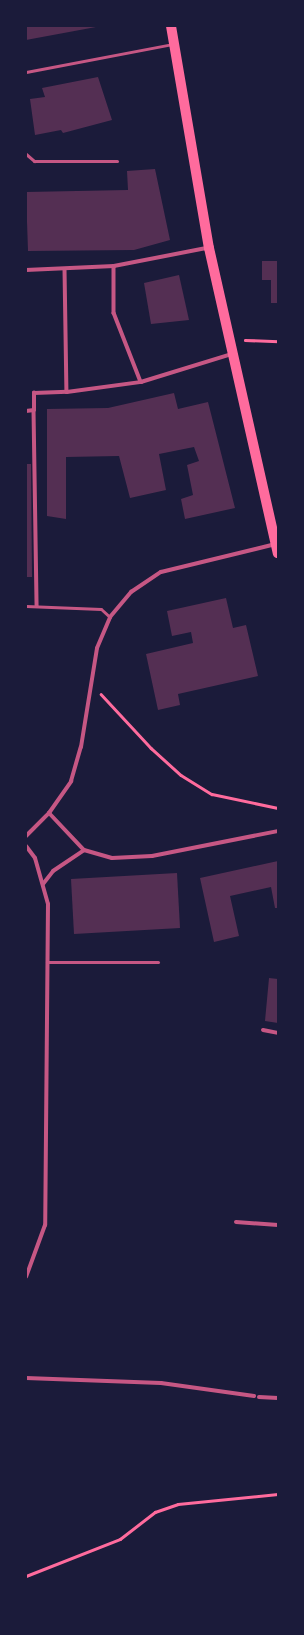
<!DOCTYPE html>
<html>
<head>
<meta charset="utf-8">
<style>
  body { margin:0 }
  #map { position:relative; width:304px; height:1635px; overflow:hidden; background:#1b1b3a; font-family:Lora,serif }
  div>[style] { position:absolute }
  .building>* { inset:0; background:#542f53 }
  .path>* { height:2.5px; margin:-1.25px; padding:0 1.25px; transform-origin:1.25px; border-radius:1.25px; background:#ff6b9d }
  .service>* { height:3px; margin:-1.5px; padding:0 1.5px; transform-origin:1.5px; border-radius:1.5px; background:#c65784 }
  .pedestrian>* { height:3.5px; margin:-1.75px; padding:0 1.75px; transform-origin:1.75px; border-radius:1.75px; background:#c65784 }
  .minor>* { height:4px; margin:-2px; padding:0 2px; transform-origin:2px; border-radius:2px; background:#c65784 }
  .primary>* { height:10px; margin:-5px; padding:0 5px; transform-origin:5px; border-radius:5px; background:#ff6b9d }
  span { translate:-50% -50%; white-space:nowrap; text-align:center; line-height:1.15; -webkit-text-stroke:3px #1b1b3a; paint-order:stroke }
  .frame { position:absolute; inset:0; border:27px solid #1b1b3a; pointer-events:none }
</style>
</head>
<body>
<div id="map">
  <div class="building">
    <i style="clip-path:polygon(26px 26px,96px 26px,96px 27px,26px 40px)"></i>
    <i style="clip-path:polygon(98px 77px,112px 120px,63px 133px,61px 130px,35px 135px,30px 99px,45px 97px,42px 88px)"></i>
    <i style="clip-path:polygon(155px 169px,170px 240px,134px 250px,28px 251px,26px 192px,128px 190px,127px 171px)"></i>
    <i style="clip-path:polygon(262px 261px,278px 261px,278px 303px,271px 303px,271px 280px,262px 280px)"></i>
    <i style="clip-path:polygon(179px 275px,189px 320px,151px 324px,144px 283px)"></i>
    <i style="clip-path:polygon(174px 393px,178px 409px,208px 402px,235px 508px,185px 519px,181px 499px,193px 495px,187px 465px,199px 461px,194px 447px,159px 454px,166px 490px,130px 498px,119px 456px,66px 457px,66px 519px,47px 516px,47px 409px,108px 408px)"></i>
    <i style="clip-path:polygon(26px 464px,31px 464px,32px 577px,26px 577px)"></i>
    <i style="clip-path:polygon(226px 598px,233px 628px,246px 625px,258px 676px,178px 694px,180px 705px,158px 710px,146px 654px,193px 643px,191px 632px,172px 636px,167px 611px)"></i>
    <i style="clip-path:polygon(278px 861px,278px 908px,275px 908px,271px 887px,230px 896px,239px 936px,214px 942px,200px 878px)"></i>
    <i style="clip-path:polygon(177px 873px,180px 928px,74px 934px,71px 879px)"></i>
    <i style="clip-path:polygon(269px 978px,278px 979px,278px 1023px,265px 1021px)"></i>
  </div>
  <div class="path">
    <i style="left:245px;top:340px;width:33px;rotate:2deg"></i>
    <i style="left:101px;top:694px;width:74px;rotate:47.2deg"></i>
    <i style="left:151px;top:748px;width:40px;rotate:42deg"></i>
    <i style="left:181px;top:775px;width:36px;rotate:32deg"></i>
    <i style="left:212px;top:794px;width:67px;rotate:12deg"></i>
    <i style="left:26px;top:1576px;width:101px;rotate:-21.5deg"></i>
    <i style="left:120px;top:1539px;width:44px;rotate:-37.6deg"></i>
    <i style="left:155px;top:1512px;width:24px;rotate:-19deg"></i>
    <i style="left:178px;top:1504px;width:100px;rotate:-5.7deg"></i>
  </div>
  <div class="service">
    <i style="left:26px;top:72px;width:150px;rotate:-10.8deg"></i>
    <i style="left:26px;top:154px;width:11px;rotate:41deg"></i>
    <i style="left:34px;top:161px;width:83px"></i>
    <i style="left:26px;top:606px;width:75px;rotate:2.3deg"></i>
    <i style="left:101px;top:609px;width:12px;rotate:42deg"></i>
    <i style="left:47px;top:962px;width:111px"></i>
  </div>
  <div class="pedestrian">
    <i style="left:114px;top:266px;width:47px;rotate:90deg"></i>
    <i style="left:114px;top:313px;width:74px;rotate:68.6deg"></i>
    <i style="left:65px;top:269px;width:123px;rotate:89.1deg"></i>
    <i style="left:26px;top:270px;width:88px;rotate:-2.6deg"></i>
    <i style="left:114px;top:266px;width:95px;rotate:-11deg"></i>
    <i style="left:34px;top:410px;width:17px;rotate:-90deg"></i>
    <i style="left:34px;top:393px;width:33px;rotate:-2deg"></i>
    <i style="left:67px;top:392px;width:75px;rotate:-7.7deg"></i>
    <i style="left:141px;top:382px;width:95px;rotate:-17.1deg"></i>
    <i style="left:26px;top:411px;width:8px;rotate:-7deg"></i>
    <i style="left:34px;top:410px;width:196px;rotate:89.1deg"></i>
  </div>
  <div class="minor">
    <i style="left:49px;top:813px;width:51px;rotate:46.6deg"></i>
    <i style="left:84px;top:850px;width:29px;rotate:16deg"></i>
    <i style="left:112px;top:858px;width:40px;rotate:-2.9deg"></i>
    <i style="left:152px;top:856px;width:128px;rotate:-11.2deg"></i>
    <i style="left:26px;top:836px;width:33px;rotate:-45deg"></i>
    <i style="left:49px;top:813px;width:39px;rotate:-55deg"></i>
    <i style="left:71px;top:781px;width:35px;rotate:-74deg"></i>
    <i style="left:81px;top:747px;width:100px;rotate:-80.8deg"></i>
    <i style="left:97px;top:648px;width:34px;rotate:-67deg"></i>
    <i style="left:110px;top:617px;width:33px;rotate:-50deg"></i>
    <i style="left:131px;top:592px;width:36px;rotate:-34deg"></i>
    <i style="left:161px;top:572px;width:118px;rotate:-13.7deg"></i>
    <i style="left:26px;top:846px;width:15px;rotate:53deg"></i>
    <i style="left:35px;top:858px;width:48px;rotate:74.2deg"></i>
    <i style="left:48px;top:904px;width:321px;rotate:90.5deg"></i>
    <i style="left:45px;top:1225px;width:55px;rotate:110.1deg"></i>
    <i style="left:43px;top:884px;width:16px;rotate:-52deg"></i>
    <i style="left:53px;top:871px;width:37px;rotate:-34deg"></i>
    <i style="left:263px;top:1030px;width:15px;rotate:11deg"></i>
    <i style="left:236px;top:1222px;width:42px;rotate:4.1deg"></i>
    <i style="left:26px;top:1378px;width:135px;rotate:2.1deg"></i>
    <i style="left:161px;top:1383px;width:94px;rotate:8deg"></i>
    <i style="left:259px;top:1397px;width:19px;rotate:3deg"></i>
  </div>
  <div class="primary">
    <i style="left:171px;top:26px;width:225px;rotate:80.3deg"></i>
    <i style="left:209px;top:248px;width:313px;rotate:77.3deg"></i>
  </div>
  <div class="frame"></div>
</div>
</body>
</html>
